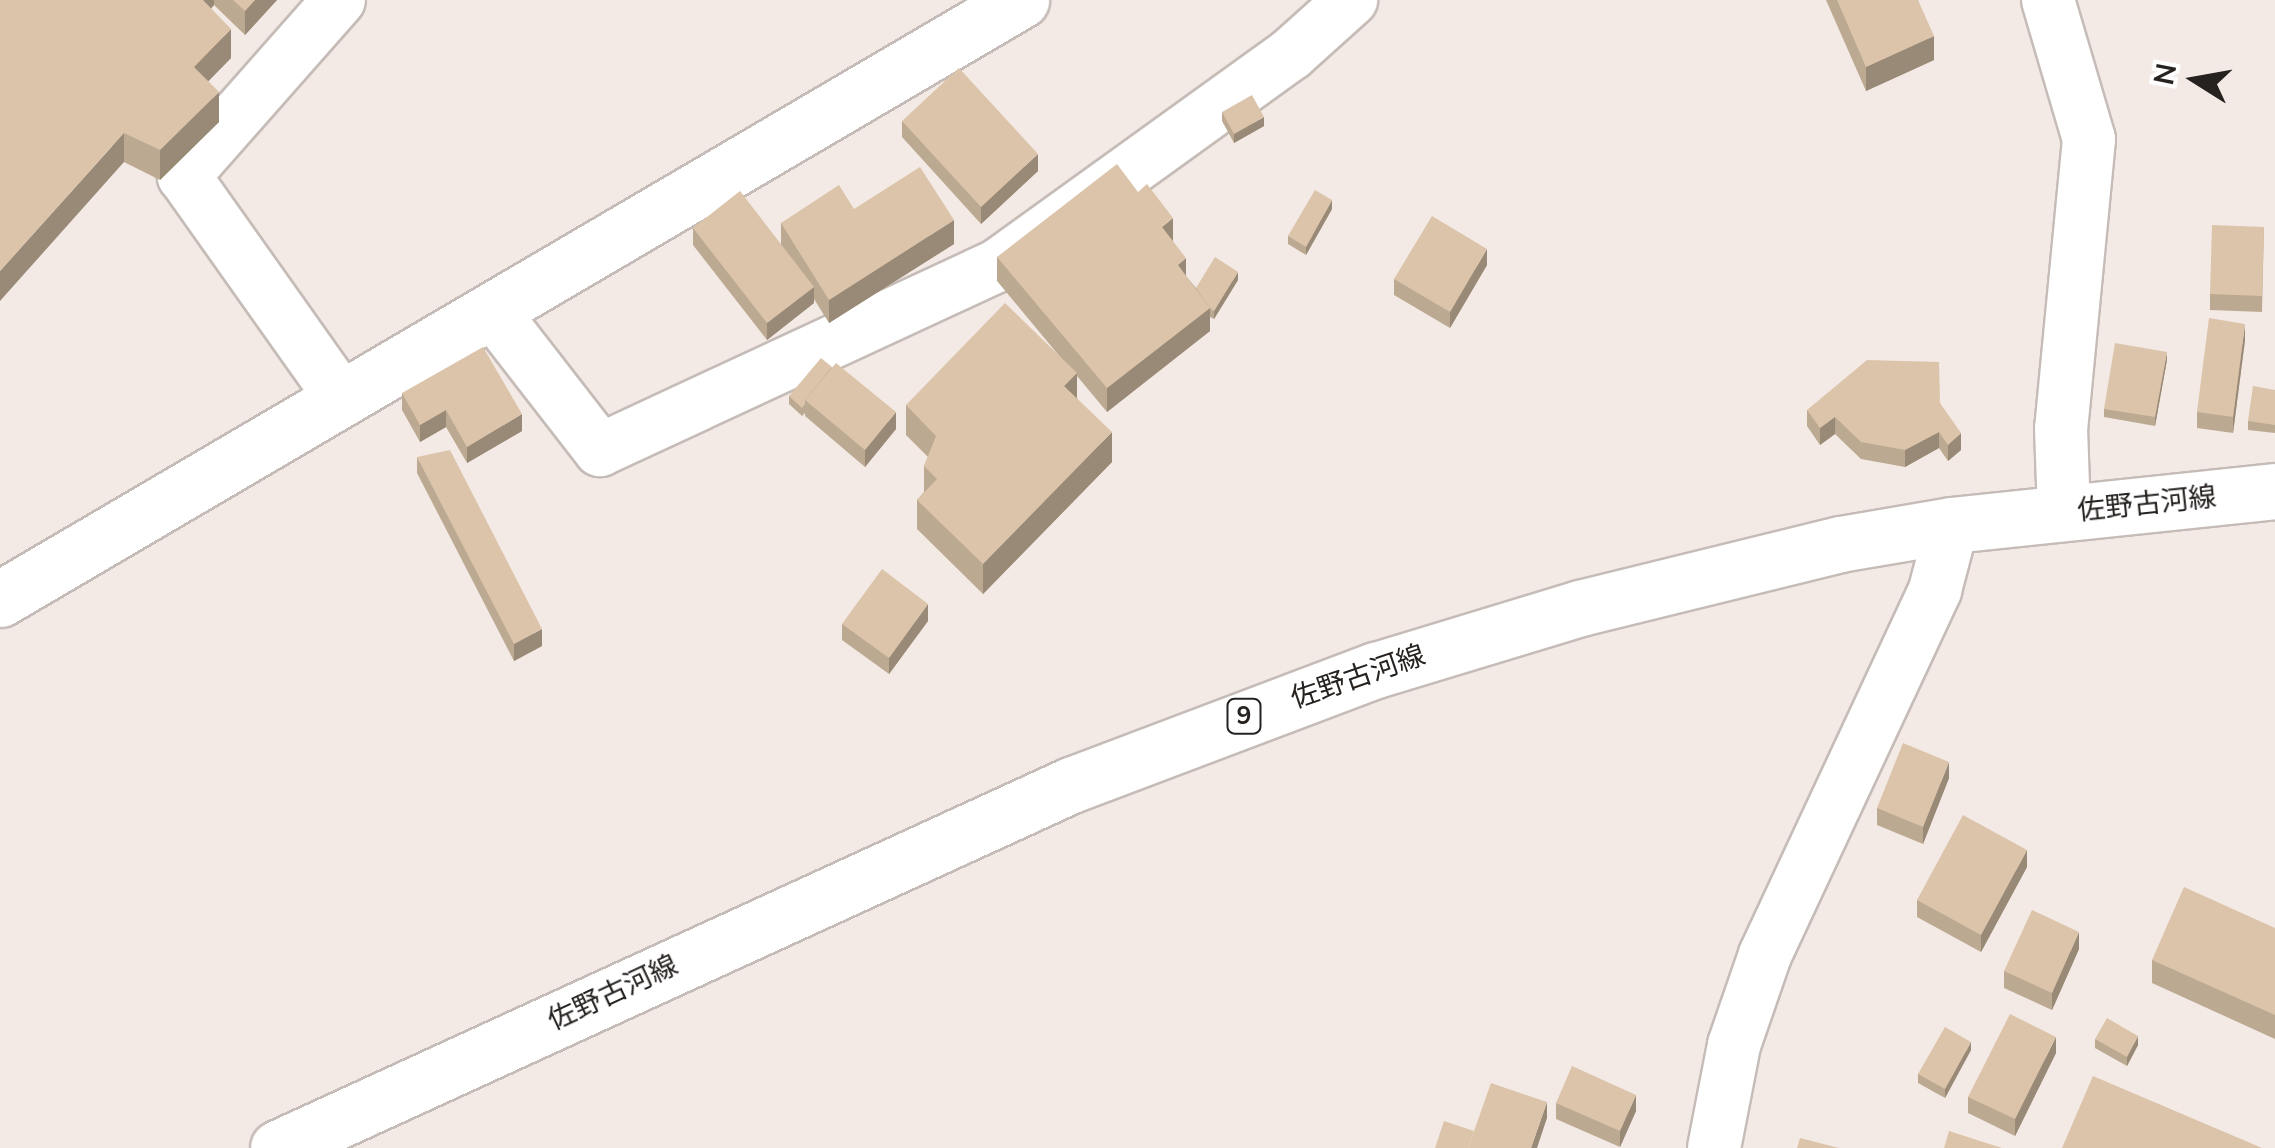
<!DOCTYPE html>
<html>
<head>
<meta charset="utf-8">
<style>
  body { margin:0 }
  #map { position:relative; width:2275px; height:1148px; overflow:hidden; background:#f4eae5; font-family:"Nunito Sans","Noto Sans JP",sans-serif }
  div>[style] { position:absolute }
  .roads { filter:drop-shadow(2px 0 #c6bcb7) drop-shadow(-2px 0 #c6bcb7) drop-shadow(0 2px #c6bcb7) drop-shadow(0 -2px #c6bcb7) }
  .minor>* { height:52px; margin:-26px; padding:0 26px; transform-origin:26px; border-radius:26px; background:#fff }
  .tertiary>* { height:55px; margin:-27.5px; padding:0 27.5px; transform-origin:27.5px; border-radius:27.5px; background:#fff }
  .primary>* { height:55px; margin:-27.5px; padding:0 27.5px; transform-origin:27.5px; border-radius:27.5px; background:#fff }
  .wall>* { inset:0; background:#bca992 }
  .shaded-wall>* { inset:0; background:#998977 }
  .building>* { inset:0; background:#dbc4aa }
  span { translate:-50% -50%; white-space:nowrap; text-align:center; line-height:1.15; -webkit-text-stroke:8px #fff; paint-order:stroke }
  .shield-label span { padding:2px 8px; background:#fff; border:2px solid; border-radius:8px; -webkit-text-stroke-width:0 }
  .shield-label { font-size:25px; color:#262220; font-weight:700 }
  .street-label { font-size:28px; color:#262220 }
  .north { position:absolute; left:2145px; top:30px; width:100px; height:100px; -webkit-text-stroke:8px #fff; paint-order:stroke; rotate:281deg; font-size:28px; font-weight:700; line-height:40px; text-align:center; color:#262220 }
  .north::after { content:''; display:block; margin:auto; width:35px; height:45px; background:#262220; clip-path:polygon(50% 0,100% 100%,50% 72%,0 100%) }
</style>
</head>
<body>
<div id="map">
  <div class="roads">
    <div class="minor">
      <i style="left:339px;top:0;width:235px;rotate:131.4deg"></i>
      <i style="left:184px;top:176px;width:273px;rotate:54.7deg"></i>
      <i style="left:2048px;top:0;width:145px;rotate:73.6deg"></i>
      <i style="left:2089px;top:139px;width:290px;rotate:95.5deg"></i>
      <i style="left:2061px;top:428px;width:85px;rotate:88deg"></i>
      <i style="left:493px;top:312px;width:175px;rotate:52.2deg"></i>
      <i style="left:600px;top:450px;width:438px;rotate:-24.9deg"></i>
      <i style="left:997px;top:266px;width:362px;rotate:-35.8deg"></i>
      <i style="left:1291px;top:54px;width:81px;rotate:-42deg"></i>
      <i style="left:1714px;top:1148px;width:105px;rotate:-79deg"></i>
      <i style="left:1734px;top:1045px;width:95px;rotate:-71deg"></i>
      <i style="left:1765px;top:955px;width:403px;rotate:-65deg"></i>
      <i style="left:1935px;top:590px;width:67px;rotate:-75.3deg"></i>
    </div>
    <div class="tertiary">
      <i style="left:0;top:599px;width:1184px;rotate:-30.4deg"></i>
    </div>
    <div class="primary">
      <i style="left:278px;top:1148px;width:872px;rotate:-24.6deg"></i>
      <i style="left:1071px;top:785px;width:326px;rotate:-20.7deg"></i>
      <i style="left:1376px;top:670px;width:213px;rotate:-16.9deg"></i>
      <i style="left:1580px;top:608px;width:268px;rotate:-13.8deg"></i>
      <i style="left:1840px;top:544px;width:114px;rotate:-9.6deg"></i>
      <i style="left:1952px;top:525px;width:325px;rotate:-6deg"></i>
    </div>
  </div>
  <div class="wall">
    <i style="clip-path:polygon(0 0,277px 0,245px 35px,214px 5px,211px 8px,231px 58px,208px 81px,219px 122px,160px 180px,124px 162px)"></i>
    <i style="clip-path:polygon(1826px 0,1918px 0,1934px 60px,1866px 91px)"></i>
    <i style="clip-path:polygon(1222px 112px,1264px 126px,1234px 143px,1222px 121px)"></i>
    <i style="clip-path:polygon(902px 121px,1038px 171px,981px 224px,902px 137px)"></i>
    <i style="clip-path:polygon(1138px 192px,1173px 241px,1186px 276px,1196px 288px,1238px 280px,1214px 319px,1210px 317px,1210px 331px,1107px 412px,1077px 376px,1077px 398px,1112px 462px,983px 594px,917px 529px,917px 500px,924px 492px,924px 466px,928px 457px,906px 435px,906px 405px,1061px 358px,997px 281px,997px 257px)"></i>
    <i style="clip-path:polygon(854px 209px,954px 244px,829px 323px,814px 299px,814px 303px,767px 340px,693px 245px,693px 228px,781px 244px,781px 223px)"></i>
    <i style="clip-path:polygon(1332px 209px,1306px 255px,1288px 244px,1288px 236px)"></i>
    <i style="clip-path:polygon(2264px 227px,2262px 312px,2210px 310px,2210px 294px)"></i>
    <i style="clip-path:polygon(1487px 265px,1450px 328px,1394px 295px,1394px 279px)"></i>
    <i style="clip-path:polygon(2245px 340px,2233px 433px,2197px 428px,2197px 412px)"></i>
    <i style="clip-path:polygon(2167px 360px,2155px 426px,2104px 417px,2104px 409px)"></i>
    <i style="clip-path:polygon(832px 367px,896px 429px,865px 467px,805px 416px,805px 413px,802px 416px,789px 404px,789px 396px)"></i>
    <i style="clip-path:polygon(2275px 390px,2275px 433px,2248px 430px,2248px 421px)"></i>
    <i style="clip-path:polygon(402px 393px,522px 431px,467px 463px,446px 427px,420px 442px,402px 410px)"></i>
    <i style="clip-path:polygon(1940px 403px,1961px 450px,1948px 461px,1939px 448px,1905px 467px,1861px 459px,1835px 434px,1820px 445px,1807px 426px,1807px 410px)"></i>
    <i style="clip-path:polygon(417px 457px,542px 646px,514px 661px,417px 473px)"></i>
    <i style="clip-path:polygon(928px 621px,889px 674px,842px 640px,842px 624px)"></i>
    <i style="clip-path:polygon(1949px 778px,1923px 844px,1877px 825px,1877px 808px)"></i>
    <i style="clip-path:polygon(2027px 867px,1981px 952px,1917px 917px,1917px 900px)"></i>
    <i style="clip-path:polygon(2275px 928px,2275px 1039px,2152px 983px,2152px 960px)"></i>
    <i style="clip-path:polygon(2079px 949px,2052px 1010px,2004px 988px,2004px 971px)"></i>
    <i style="clip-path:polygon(2095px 1039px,2138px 1045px,2127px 1066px,2095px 1048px)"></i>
    <i style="clip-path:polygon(1971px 1050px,1945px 1098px,1918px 1083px,1918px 1074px)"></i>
    <i style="clip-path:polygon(2056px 1053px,2015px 1136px,1968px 1113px,1968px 1097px)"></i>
    <i style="clip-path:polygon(1556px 1103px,1636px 1111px,1620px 1147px,1556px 1119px)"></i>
  </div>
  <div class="shaded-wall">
    <i style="clip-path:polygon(202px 0,214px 0,214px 5px,202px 19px)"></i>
    <i style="clip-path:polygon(255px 0,277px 0,245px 35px,245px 11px)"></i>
    <i style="clip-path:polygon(231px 29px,231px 58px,194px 96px,194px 67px)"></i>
    <i style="clip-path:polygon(1934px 36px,1934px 60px,1866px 91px,1866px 67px)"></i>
    <i style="clip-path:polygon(219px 92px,219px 122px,160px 180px,160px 150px)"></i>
    <i style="clip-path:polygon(1264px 117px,1264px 126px,1234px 143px,1234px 134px)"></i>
    <i style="clip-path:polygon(124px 133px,124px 162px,0 301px,0 271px)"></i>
    <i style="clip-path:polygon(1038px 154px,1038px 171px,981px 224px,981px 207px)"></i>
    <i style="clip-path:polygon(1332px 200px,1332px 209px,1306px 255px,1306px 247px)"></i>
    <i style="clip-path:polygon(1173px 218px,1173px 242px,1162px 227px)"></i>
    <i style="clip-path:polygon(954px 220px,954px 244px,829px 323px,829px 300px)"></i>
    <i style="clip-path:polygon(1487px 249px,1487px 265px,1450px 328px,1450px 312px)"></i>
    <i style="clip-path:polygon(1186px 258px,1186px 282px,1178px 265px)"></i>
    <i style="clip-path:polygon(1238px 272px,1238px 280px,1214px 319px,1214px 311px)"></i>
    <i style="clip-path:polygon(814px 287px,814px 303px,767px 340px,767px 323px)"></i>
    <i style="clip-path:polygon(1210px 308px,1210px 331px,1107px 412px,1107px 388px)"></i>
    <i style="clip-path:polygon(2245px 324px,2245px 340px,2233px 433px,2233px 417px)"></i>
    <i style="clip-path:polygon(2167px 352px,2167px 360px,2155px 426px,2155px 417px)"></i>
    <i style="clip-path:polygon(1077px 373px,1077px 402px,1064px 386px)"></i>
    <i style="clip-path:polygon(446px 410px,446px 427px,420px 442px,420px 425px)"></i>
    <i style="clip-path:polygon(896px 412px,896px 429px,865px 467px,865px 450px)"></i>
    <i style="clip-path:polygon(522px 414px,522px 431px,467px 463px,467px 447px)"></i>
    <i style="clip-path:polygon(1835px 417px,1835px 434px,1820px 445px,1820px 428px)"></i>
    <i style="clip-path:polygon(1112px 432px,1112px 462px,983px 594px,983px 564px)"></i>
    <i style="clip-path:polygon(1939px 432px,1939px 448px,1905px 467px,1905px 450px)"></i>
    <i style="clip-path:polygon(1961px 433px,1961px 450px,1948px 461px,1948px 445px)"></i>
    <i style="clip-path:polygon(928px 604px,928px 621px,889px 674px,889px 658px)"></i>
    <i style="clip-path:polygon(542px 629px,542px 646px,514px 661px,514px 644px)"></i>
    <i style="clip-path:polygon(1949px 762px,1949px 778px,1923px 844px,1923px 827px)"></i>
    <i style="clip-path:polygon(2027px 850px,2027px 867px,1981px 952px,1981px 935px)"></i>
    <i style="clip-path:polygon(2079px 932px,2079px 949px,2052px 1010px,2052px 993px)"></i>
    <i style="clip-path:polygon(2138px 1036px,2138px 1045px,2127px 1066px,2127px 1057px)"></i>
    <i style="clip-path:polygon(2056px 1037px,2056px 1053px,2015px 1136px,2015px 1119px)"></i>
    <i style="clip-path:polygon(1971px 1042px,1971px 1050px,1945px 1098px,1945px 1089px)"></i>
    <i style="clip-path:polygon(1636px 1095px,1636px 1111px,1620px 1147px,1620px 1131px)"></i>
    <i style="clip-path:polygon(1547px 1102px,1547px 1118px,1537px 1148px,1531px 1148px)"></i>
  </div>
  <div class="building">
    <i style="clip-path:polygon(0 0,203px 0,231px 29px,194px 67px,219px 92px,160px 150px,124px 133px,0 271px)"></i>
    <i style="clip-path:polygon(233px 0,255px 0,245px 11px)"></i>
    <i style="clip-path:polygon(1837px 0,1918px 0,1934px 36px,1866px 67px)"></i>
    <i style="clip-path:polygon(959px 68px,1038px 154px,981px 207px,902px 121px)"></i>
    <i style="clip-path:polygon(1252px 95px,1264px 117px,1234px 134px,1222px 112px)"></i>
    <i style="clip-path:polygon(1117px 164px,1138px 192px,1147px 184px,1173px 218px,1162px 227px,1186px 258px,1178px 265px,1210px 308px,1107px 388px,997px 257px)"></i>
    <i style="clip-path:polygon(920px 167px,954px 220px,829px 300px,781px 223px,839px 185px,854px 209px)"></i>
    <i style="clip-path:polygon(1315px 190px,1332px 200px,1306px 247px,1288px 236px)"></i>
    <i style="clip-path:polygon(740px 191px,814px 287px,767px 323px,693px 228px)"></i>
    <i style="clip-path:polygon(1432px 216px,1487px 249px,1450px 312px,1394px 279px)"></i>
    <i style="clip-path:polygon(2212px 225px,2264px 227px,2262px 296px,2210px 294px)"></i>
    <i style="clip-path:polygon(1215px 257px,1238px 272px,1214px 311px,1210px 308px,1196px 288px)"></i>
    <i style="clip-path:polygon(1005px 303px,1077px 373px,1064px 386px,1112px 432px,983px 564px,917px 500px,937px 479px,924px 466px,936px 436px,906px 405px)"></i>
    <i style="clip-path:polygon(2209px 318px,2245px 324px,2233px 417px,2197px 412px)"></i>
    <i style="clip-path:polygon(2115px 343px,2167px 352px,2155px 417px,2104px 409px)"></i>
    <i style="clip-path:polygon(483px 347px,522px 414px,467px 447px,446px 410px,420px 425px,402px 393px)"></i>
    <i style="clip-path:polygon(821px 358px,832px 367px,805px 400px,805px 404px,802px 408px,789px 396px)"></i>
    <i style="clip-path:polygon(1867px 360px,1939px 362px,1940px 403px,1961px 433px,1948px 445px,1939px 432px,1905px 450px,1861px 442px,1835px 417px,1820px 428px,1807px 410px)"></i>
    <i style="clip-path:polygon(836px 363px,896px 412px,865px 450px,805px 400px)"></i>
    <i style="clip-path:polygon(2253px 386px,2275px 390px,2275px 425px,2248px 421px)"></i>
    <i style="clip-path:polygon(450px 450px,542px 629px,514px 644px,417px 457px)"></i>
    <i style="clip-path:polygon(882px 569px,928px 604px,889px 658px,842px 624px)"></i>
    <i style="clip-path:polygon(1903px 743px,1949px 762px,1923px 827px,1877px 808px)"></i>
    <i style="clip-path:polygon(1963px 815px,2027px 850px,1981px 935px,1917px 900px)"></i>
    <i style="clip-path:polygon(2184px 887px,2275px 928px,2275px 1015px,2152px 960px)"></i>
    <i style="clip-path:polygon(2032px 910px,2079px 932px,2052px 993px,2004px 971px)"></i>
    <i style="clip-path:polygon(2010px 1014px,2056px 1037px,2015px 1119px,1968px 1097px)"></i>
    <i style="clip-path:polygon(2107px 1018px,2138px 1036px,2127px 1057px,2095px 1039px)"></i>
    <i style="clip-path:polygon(1945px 1027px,1971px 1042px,1945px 1089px,1918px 1074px)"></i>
    <i style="clip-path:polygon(1572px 1066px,1636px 1095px,1620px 1131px,1556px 1103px)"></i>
    <i style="clip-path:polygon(2093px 1076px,2262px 1148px,2062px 1148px)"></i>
    <i style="clip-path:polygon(1491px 1083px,1547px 1102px,1531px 1148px,1468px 1148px)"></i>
    <i style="clip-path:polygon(1444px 1121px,1474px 1131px,1468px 1148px,1435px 1148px)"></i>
    <i style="clip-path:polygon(1949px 1131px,2002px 1148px,1944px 1148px)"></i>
    <i style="clip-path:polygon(1800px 1138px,1839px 1148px,1797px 1148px)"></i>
  </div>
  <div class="shield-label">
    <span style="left:1244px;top:716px">9</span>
  </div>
  <div class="street-label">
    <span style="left:2147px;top:504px;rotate:-6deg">佐野古河線</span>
    <span style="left:1358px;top:677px;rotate:-19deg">佐野古河線</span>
    <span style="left:613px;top:993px;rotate:-25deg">佐野古河線</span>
  </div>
  <div class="north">N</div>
</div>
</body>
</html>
